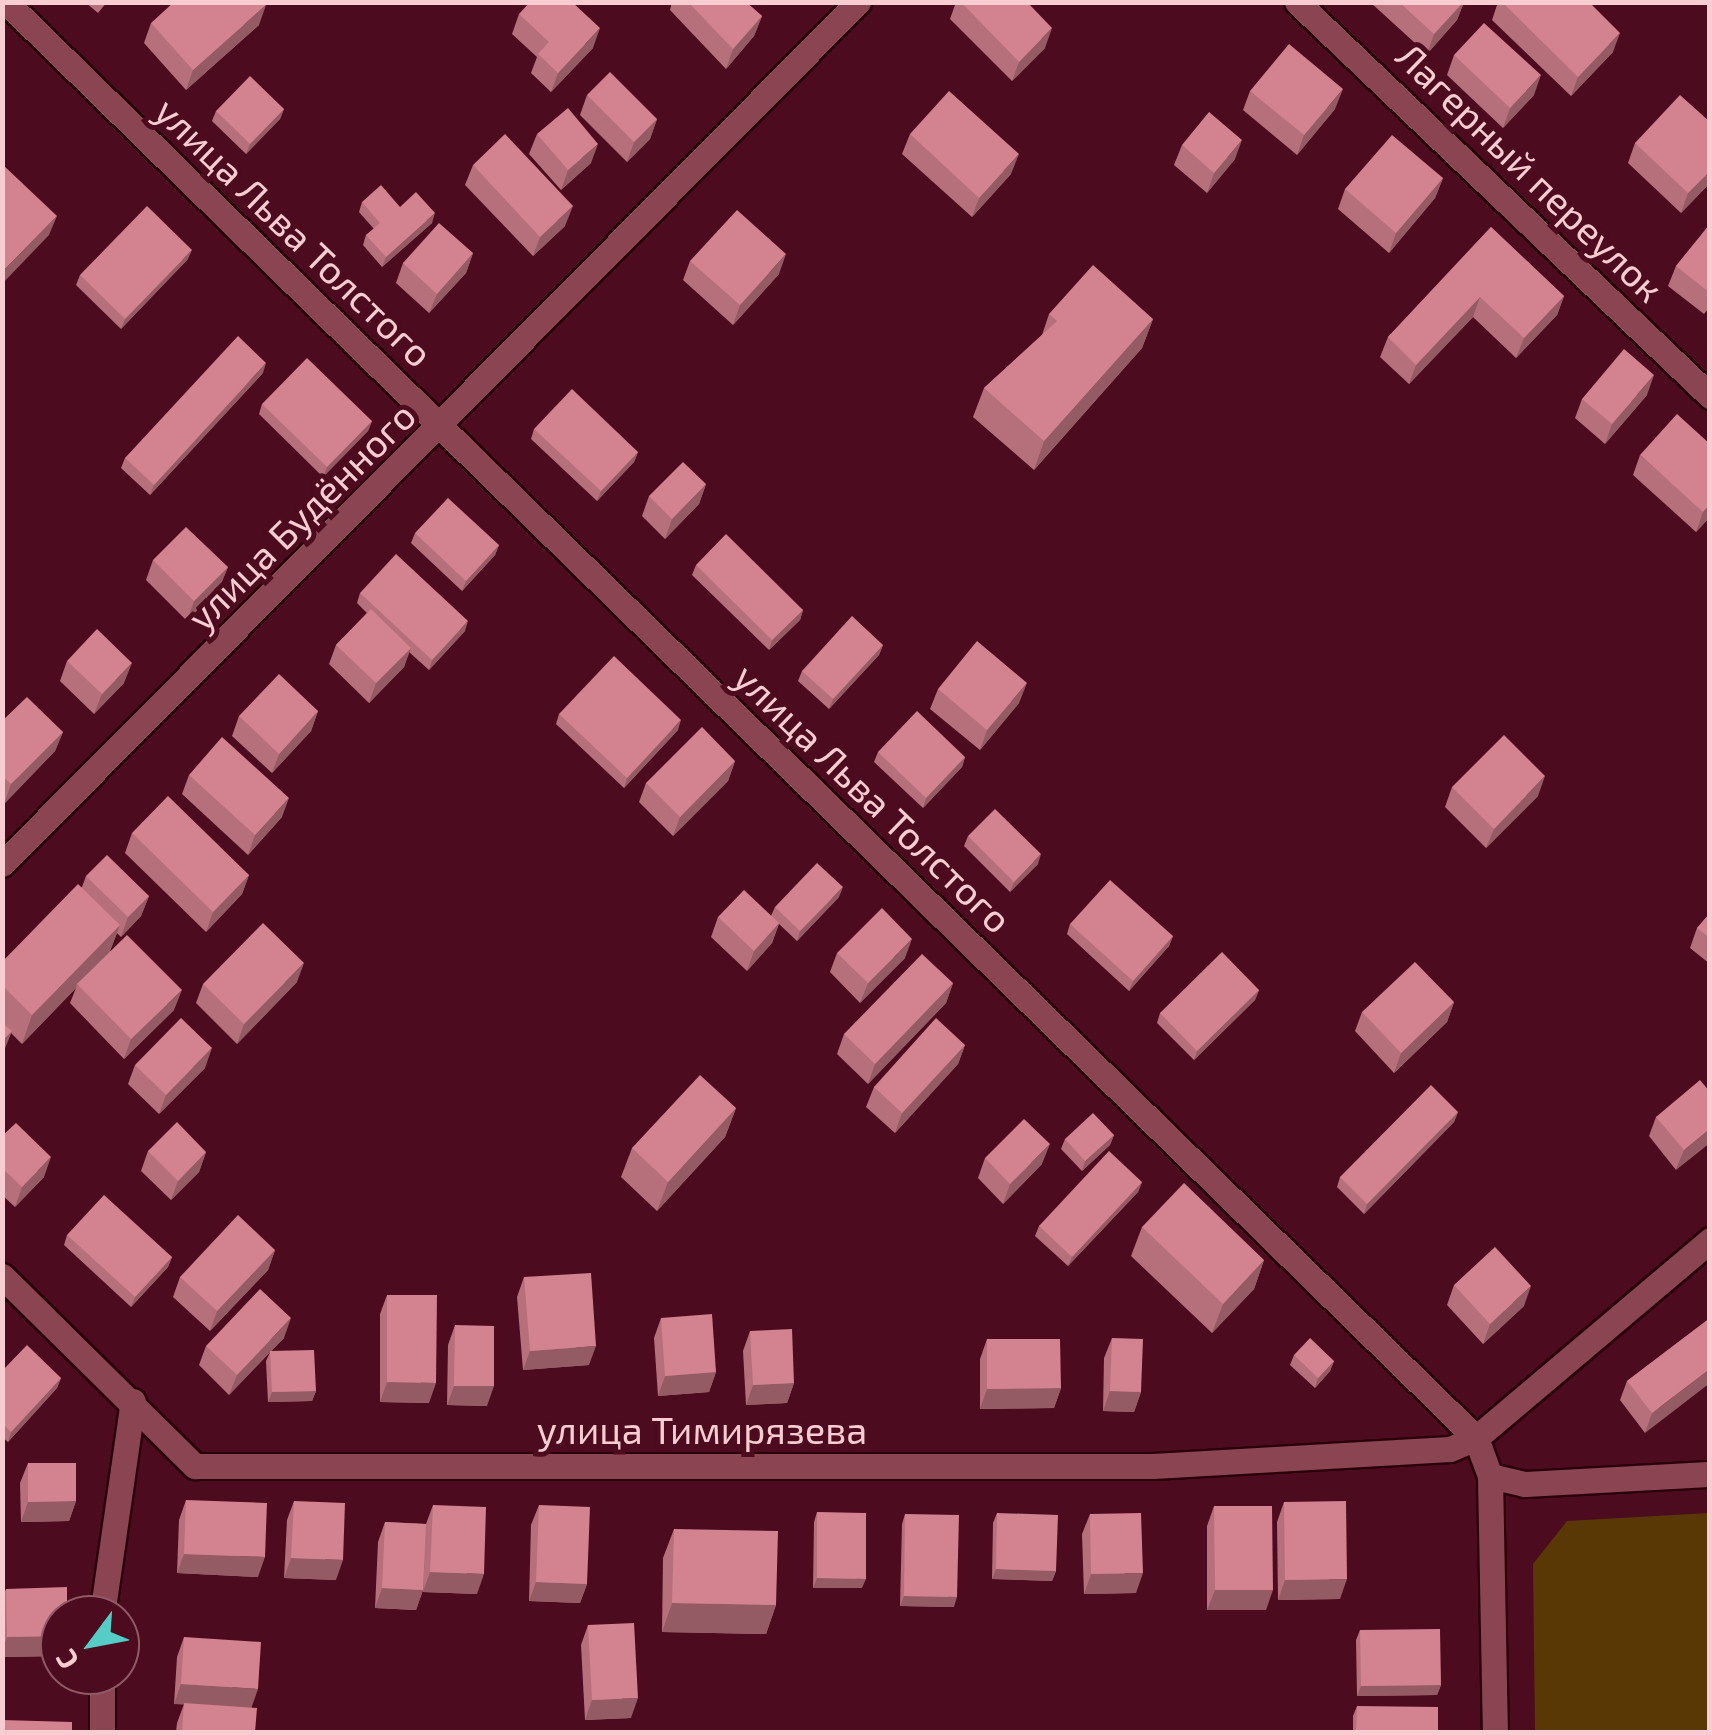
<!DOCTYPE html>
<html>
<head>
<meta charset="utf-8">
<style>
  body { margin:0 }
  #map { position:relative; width:1712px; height:1735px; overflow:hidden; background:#4c0b1e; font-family:"Exo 2",sans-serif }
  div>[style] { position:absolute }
  .green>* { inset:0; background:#5a3805 }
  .roads { filter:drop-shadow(2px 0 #2a0009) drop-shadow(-2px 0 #2a0009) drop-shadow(0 2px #2a0009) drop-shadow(0 -2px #2a0009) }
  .minor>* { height:25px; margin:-12.5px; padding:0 12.5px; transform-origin:12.5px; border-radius:12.5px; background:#8b4552 }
  .tertiary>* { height:25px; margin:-12.5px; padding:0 12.5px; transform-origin:12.5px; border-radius:12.5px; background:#8b4552 }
  .wall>* { inset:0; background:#b5707b }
  .shaded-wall>* { inset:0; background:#945b64 }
  .building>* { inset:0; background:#d3828f }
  span { translate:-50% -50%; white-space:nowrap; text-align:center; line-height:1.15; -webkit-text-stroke:10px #4c0b1e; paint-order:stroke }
  .street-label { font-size:38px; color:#f7cdd2 }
  .frame { position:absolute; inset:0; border:5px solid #f7cdd2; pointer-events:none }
  .north { position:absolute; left:40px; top:1595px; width:100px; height:100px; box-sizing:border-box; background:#4c0b1e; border:2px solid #905966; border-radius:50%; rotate:238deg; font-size:28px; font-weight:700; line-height:40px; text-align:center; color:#f7cdd2 }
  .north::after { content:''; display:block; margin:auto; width:35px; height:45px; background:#55cdc6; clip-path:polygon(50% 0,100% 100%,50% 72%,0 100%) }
</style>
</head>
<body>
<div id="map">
  <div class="green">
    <i style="clip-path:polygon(1709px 1513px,1709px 1732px,1535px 1732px,1533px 1564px,1567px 1521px)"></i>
  </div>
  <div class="roads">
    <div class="minor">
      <i style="left:1297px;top:2px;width:571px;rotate:43.65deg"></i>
      <i style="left:2px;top:864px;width:1215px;rotate:-45.2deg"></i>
      <i style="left:2px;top:1276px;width:271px;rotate:44.6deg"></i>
      <i style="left:195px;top:1466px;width:958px"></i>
      <i style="left:1153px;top:1466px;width:297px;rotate:-3.3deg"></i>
      <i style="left:1450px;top:1449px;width:28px;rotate:-23deg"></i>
      <i style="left:1476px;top:1438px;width:307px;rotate:-40.2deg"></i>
      <i style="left:102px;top:1615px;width:216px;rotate:-81.8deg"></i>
      <i style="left:102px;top:1732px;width:57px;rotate:-90deg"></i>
    </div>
    <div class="tertiary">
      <i style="left:6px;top:2px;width:2055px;rotate:44.33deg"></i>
      <i style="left:1476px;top:1438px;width:40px;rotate:69.8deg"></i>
      <i style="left:1490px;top:1476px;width:256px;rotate:88.9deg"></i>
      <i style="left:1490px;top:1476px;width:35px;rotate:13deg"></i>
      <i style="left:1524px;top:1484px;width:186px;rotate:-3.1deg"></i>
    </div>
  </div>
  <div class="wall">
    <i style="clip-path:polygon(85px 2px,107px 2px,98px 13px)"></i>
    <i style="clip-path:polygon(672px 2px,746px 2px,762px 16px,754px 36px,726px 69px,670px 10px)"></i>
    <i style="clip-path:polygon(956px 2px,1027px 2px,1045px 48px,1012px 81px,950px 19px)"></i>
    <i style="clip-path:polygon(1370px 2px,1464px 2px,1457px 20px,1427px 54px)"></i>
    <i style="clip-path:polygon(1498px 2px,1589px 2px,1613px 52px,1571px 96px,1492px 20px)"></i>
    <i style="clip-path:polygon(519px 14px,593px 48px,551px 92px,531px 73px,537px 57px,512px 34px)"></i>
    <i style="clip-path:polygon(151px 23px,259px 25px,186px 90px,144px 43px)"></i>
    <i style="clip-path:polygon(1454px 55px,1534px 95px,1503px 128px,1447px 75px)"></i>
    <i style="clip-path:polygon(1250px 91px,1335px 109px,1297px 155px,1243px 110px)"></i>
    <i style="clip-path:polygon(587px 95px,657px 119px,650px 139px,627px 162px,580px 115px)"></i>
    <i style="clip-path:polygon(284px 109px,280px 119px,246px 154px,212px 121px,216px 111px)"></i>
    <i style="clip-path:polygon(1710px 122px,1710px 183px,1681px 213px,1628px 163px,1635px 143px)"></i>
    <i style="clip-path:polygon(537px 134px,591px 163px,561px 190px,529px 154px)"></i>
    <i style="clip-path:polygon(910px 134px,1011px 174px,972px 217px,902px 154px)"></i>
    <i style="clip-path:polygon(1182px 145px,1235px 159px,1207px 193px,1174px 165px)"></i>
    <i style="clip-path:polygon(473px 165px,565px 226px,533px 256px,465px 185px)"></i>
    <i style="clip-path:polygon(1443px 178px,1435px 198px,1389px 253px,1338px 209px,1345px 189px)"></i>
    <i style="clip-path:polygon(362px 202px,400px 207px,432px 223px,382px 267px,363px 245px,366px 235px,374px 229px,359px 212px)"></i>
    <i style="clip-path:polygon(1710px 224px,1710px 307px,1704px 314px,1668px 286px,1676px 266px)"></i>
    <i style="clip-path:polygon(1491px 227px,1564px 296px,1557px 315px,1516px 358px,1473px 317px,1409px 384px,1380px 357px,1388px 337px)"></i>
    <i style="clip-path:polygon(473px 253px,466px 273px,429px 313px,396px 283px,403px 263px)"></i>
    <i style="clip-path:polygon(188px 259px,121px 329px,76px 285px,80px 275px)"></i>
    <i style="clip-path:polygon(690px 261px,779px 274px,733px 325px,683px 280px)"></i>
    <i style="clip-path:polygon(1049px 314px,1153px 319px,1142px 348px,1034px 470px,973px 417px,984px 388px,1042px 335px)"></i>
    <i style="clip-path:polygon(263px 373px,150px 495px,121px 468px,125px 458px)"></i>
    <i style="clip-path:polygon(1647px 395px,1605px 444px,1575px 418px,1582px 399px)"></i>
    <i style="clip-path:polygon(262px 404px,372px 421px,368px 431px,323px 477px,259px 414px)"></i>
    <i style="clip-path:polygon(534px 429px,638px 452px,634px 462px,597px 501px,531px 439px)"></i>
    <i style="clip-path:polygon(1640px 455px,1710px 517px,1696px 532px,1633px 475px)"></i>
    <i style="clip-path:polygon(706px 484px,699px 504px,665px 539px,642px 516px,649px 496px)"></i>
    <i style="clip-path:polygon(415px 533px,499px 545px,495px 555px,462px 591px,411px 543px)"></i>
    <i style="clip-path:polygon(153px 560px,228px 567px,220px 586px,187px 621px,146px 580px)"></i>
    <i style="clip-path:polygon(696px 565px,803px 610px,800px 620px,769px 650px,692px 575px)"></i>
    <i style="clip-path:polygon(360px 593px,465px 631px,429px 670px,409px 652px,404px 667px,369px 703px,329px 664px,336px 645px,367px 613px,357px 603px)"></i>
    <i style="clip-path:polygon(883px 645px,879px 655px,829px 709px,798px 681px,802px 671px)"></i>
    <i style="clip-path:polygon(67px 661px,124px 683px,94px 714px,60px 681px)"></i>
    <i style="clip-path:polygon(938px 689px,1019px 703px,980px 750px,930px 709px)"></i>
    <i style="clip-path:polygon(318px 711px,311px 731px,272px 773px,232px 736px,239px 716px)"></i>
    <i style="clip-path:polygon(559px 714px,678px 730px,624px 788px,556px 724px)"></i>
    <i style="clip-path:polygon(2px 721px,63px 732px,55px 751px,4px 804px,2px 803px)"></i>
    <i style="clip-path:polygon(878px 752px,965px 757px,962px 767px,923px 808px,874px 762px)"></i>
    <i style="clip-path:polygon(735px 761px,728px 781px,673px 836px,639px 802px,646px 783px)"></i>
    <i style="clip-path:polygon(189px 775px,282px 817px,248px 855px,182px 794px)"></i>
    <i style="clip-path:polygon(1452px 787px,1538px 796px,1486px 848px,1445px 807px)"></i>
    <i style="clip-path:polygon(132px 833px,249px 875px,242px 894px,206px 932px,125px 853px)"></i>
    <i style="clip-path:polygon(968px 836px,1038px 864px,1010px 892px,964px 846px)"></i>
    <i style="clip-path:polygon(86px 876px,149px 896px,141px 916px,121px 937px,117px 933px,110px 951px,174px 1010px,124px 1059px,70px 1003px,76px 988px,22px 1044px,11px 1033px,2px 1053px,2px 962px,82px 887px)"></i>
    <i style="clip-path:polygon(839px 897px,797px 941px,779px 924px,772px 943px,747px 971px,711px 937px,718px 917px,771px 916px,775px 907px)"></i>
    <i style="clip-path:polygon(1710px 913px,1710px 964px,1690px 948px,1697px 928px)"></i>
    <i style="clip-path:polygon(1070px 924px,1173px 936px,1169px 946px,1129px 991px,1067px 934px)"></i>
    <i style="clip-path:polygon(837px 953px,905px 958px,860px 1003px,830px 972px)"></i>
    <i style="clip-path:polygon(297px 982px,237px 1044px,196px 1003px,203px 984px)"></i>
    <i style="clip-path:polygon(953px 983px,946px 1003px,868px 1084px,837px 1054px,844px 1034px)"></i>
    <i style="clip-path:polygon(1259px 990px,1255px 1000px,1194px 1060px,1157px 1023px,1160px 1013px)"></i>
    <i style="clip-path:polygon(1454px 1002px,1447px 1022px,1394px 1073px,1355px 1031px,1362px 1012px)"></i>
    <i style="clip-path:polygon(965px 1045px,958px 1064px,895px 1133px,866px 1107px,874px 1087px)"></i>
    <i style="clip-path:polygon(135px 1065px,205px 1068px,159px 1114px,128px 1084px)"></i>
    <i style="clip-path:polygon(1710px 1092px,1676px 1170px,1649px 1136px,1656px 1117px)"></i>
    <i style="clip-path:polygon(736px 1108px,725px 1137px,657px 1211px,621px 1177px,632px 1148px)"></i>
    <i style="clip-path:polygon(1458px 1112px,1454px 1122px,1364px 1214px,1337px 1187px,1340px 1177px)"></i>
    <i style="clip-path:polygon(1114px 1135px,1110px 1145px,1082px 1171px,1061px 1149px,1065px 1139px)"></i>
    <i style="clip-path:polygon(2px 1136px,44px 1177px,15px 1207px,2px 1195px)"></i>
    <i style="clip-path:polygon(148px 1151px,206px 1152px,199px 1172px,171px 1200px,141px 1171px)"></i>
    <i style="clip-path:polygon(985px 1158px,1042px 1164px,1003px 1204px,978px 1178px)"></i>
    <i style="clip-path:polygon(1142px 1182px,1138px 1192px,1068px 1266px,1035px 1236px,1039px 1226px)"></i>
    <i style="clip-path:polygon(1142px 1227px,1264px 1260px,1254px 1289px,1212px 1333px,1131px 1256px)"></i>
    <i style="clip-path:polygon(67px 1235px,172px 1257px,168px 1267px,131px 1307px,64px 1245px)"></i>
    <i style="clip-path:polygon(275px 1250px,268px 1270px,210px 1331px,173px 1297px,180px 1277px)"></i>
    <i style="clip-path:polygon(524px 1277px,589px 1365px,523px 1370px,517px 1297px)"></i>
    <i style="clip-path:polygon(1454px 1285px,1524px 1306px,1483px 1344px,1447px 1305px)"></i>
    <i style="clip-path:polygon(387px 1295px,429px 1403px,380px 1402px,380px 1314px)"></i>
    <i style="clip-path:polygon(661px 1318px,716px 1372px,709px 1392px,658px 1396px,654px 1338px)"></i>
    <i style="clip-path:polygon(1710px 1318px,1645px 1433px,1620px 1400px,1627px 1381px)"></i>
    <i style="clip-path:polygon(455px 1325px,487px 1406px,447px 1405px,448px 1345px)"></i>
    <i style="clip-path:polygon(750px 1331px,794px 1383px,787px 1403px,746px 1405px,743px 1351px)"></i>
    <i style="clip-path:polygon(284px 1338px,271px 1351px,316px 1391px,312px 1401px,268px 1402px,266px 1361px,270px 1352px,229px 1395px,199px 1365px,206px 1346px)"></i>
    <i style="clip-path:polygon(1112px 1338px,1141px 1392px,1134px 1412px,1103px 1411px,1104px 1358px)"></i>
    <i style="clip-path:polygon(987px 1339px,1061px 1388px,1054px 1408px,980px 1409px,980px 1359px)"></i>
    <i style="clip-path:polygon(1294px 1355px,1334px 1361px,1330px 1371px,1315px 1388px,1290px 1365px)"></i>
    <i style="clip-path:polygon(2px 1371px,61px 1378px,57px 1388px,8px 1442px,2px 1437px)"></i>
    <i style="clip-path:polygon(28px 1463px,76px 1501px,69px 1521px,21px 1522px,20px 1483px)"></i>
    <i style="clip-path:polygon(186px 1500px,258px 1577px,177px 1573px,179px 1520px)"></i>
    <i style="clip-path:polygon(294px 1501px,336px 1580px,284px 1578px,287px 1520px)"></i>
    <i style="clip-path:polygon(1284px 1502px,1340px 1599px,1278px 1600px,1277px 1522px)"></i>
    <i style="clip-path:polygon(433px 1505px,477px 1594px,423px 1592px,425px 1548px,423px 1590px,416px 1610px,375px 1608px,378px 1542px,385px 1522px,426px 1524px)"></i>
    <i style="clip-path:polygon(539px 1505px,587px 1584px,580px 1603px,529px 1601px,531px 1525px)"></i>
    <i style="clip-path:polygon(1214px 1506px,1266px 1610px,1207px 1610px,1207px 1526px)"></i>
    <i style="clip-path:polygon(817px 1512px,862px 1588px,813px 1588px,814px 1522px)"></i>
    <i style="clip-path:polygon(997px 1513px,1056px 1571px,1052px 1581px,992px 1579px,993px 1523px)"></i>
    <i style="clip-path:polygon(905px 1514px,954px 1607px,900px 1606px,902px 1524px)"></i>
    <i style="clip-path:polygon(1090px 1514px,1136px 1593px,1084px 1594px,1082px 1534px)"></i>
    <i style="clip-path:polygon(674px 1529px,776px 1605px,766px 1634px,662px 1632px,663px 1558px)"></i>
    <i style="clip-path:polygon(6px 1589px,60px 1615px,60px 1656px,2px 1657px,2px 1597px)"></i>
    <i style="clip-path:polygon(588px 1625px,631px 1718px,585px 1720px,581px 1645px)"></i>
    <i style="clip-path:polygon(1360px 1630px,1441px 1685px,1437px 1695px,1357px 1696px,1356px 1640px)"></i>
    <i style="clip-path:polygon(184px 1637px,252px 1708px,255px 1732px,176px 1732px,177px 1723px,184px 1704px,174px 1704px,177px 1657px)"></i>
    <i style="clip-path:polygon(1357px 1706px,1438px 1732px,1353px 1732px,1353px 1716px)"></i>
  </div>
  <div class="shaded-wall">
    <i style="clip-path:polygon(1464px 2px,1457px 20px,1427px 54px,1434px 34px)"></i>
    <i style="clip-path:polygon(266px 5px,259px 25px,186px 90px,193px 70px)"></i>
    <i style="clip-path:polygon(762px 16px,754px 36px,726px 69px,733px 49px)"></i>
    <i style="clip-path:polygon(600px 28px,593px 48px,551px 92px,558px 73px)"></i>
    <i style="clip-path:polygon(1052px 28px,1045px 48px,1012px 81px,1019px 62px)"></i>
    <i style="clip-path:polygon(1620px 33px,1613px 52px,1571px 96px,1578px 77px)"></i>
    <i style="clip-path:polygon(1541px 75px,1534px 95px,1503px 128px,1510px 108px)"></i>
    <i style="clip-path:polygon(1343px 89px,1335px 109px,1297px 155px,1304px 135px)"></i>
    <i style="clip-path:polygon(284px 109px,280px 119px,246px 154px,250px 144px)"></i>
    <i style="clip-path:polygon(657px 119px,650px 139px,627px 162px,634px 142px)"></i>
    <i style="clip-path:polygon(1242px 140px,1235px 159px,1207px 193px,1214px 173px)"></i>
    <i style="clip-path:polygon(598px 144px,591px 163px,561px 190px,568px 170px)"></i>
    <i style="clip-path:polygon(1019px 154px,1011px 174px,972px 217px,979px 198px)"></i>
    <i style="clip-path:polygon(1710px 171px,1710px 183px,1681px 213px,1688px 193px)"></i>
    <i style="clip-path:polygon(1443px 178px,1435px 198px,1389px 253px,1396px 233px)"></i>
    <i style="clip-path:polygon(573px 206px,565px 226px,533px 256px,540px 237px)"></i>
    <i style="clip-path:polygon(435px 213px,432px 223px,382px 267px,386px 257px)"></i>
    <i style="clip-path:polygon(57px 216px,49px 235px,2px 284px,2px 272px)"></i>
    <i style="clip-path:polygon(192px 250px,188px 259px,121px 329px,125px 319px)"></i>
    <i style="clip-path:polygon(473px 253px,466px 273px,429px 313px,437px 294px)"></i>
    <i style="clip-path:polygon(786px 254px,779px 274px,733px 325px,740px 305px)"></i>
    <i style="clip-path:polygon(1564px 296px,1557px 315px,1516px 358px,1524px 338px)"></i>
    <i style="clip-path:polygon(1480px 297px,1473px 317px,1409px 384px,1416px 365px)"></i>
    <i style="clip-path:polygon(1153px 319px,1142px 348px,1034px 470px,1044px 441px)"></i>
    <i style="clip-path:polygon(266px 363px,263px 373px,150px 495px,154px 485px)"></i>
    <i style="clip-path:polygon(1654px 375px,1647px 395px,1605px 444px,1612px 424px)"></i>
    <i style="clip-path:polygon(372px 421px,368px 431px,323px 477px,327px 467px)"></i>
    <i style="clip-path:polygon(638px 452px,634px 462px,597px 501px,601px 491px)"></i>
    <i style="clip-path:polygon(706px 484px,699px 504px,665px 539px,672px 519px)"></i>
    <i style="clip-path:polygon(1710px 505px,1710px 517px,1696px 532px,1703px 512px)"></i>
    <i style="clip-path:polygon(499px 545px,495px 555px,462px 591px,466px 581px)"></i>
    <i style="clip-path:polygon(228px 567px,220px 586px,187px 621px,194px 601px)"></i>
    <i style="clip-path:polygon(803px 610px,800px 620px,769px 650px,772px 640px)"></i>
    <i style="clip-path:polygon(468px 621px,465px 631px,429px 670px,432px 660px)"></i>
    <i style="clip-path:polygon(883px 645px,879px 655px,829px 709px,833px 699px)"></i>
    <i style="clip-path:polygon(411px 648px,404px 667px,369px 703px,376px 683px)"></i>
    <i style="clip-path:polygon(132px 663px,124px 683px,94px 714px,102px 694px)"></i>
    <i style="clip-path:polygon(1027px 683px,1019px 703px,980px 750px,987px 730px)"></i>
    <i style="clip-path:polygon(318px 711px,311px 731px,272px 773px,279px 754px)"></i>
    <i style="clip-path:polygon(681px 720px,678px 730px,624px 788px,627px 778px)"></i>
    <i style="clip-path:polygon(63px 732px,55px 751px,4px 804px,11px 784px)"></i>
    <i style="clip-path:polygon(965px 757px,962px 767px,923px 808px,926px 798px)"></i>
    <i style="clip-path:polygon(735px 761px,728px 781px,673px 836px,680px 817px)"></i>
    <i style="clip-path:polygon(1545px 776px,1538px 796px,1486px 848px,1494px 829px)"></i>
    <i style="clip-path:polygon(289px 798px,282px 817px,248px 855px,255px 835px)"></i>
    <i style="clip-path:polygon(1041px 854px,1038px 864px,1010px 892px,1014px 882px)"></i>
    <i style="clip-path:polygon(249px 875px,242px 894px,206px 932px,213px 912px)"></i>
    <i style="clip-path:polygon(843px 887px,839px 897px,797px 941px,800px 931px)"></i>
    <i style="clip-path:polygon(149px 896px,141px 916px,121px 937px,128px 917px)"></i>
    <i style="clip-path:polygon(779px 923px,772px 943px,747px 971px,754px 951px)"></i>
    <i style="clip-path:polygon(120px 925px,109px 954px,77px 984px,76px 988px,22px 1044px,32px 1015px)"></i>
    <i style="clip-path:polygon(1173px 936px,1169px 946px,1129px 991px,1133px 981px)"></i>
    <i style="clip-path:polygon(912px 939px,905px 958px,860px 1003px,868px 983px)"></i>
    <i style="clip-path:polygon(304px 963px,297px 982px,237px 1044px,244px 1024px)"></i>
    <i style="clip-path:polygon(953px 983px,946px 1003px,868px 1084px,875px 1064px)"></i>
    <i style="clip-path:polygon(182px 990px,174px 1010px,124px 1059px,131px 1039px)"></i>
    <i style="clip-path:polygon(1259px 990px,1255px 1000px,1194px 1060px,1197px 1051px)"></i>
    <i style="clip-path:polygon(1454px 1002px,1447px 1022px,1394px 1073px,1401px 1053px)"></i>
    <i style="clip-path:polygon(12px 1031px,4px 1051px,2px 1053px,2px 1041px)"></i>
    <i style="clip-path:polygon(965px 1045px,958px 1064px,895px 1133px,902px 1113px)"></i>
    <i style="clip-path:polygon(212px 1048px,205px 1068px,159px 1114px,166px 1095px)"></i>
    <i style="clip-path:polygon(736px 1108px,725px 1137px,657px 1211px,668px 1182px)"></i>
    <i style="clip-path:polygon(1458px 1112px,1454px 1122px,1364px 1214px,1367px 1204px)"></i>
    <i style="clip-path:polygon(1710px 1129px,1710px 1143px,1676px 1170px,1684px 1150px)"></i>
    <i style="clip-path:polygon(1114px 1135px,1110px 1145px,1082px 1171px,1085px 1161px)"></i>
    <i style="clip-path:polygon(1050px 1144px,1042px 1164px,1003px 1204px,1010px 1184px)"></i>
    <i style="clip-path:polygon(206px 1152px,199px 1172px,171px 1200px,178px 1181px)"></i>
    <i style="clip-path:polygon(51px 1157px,44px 1177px,15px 1207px,22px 1187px)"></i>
    <i style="clip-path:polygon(1142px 1182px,1138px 1192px,1068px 1266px,1072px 1257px)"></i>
    <i style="clip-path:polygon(275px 1250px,268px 1270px,210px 1331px,217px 1311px)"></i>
    <i style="clip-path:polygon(172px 1257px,168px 1267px,131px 1307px,135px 1297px)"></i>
    <i style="clip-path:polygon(1264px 1260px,1254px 1289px,1212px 1333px,1223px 1304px)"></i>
    <i style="clip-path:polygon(1531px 1286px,1524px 1306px,1483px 1344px,1490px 1324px)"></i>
    <i style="clip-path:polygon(291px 1318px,284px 1338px,229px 1395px,237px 1375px)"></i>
    <i style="clip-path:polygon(596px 1346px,589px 1365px,523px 1370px,530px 1351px)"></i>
    <i style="clip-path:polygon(1334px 1361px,1330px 1371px,1315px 1388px,1318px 1378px)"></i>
    <i style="clip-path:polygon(1710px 1369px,1710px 1383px,1645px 1433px,1652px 1413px)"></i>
    <i style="clip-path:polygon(716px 1372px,709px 1392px,658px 1396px,665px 1376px)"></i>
    <i style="clip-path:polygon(61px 1378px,57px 1388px,8px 1442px,11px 1432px)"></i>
    <i style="clip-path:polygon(387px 1382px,436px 1383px,429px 1403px,380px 1402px)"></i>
    <i style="clip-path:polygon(794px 1383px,787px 1403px,746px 1405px,753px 1385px)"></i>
    <i style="clip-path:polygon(454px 1386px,494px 1386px,487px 1406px,447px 1405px)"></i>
    <i style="clip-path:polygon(1061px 1388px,1054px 1408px,980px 1409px,987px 1389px)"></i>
    <i style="clip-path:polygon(316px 1391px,312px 1401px,268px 1402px,272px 1392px)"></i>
    <i style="clip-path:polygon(1110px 1391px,1141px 1392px,1134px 1412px,1103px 1411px)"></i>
    <i style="clip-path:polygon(76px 1501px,69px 1521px,21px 1522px,28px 1502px)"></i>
    <i style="clip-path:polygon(184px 1554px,265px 1557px,258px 1577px,177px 1573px)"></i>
    <i style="clip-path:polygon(291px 1558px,343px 1560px,336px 1580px,284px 1578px)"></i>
    <i style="clip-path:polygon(996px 1569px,1056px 1571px,1052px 1581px,992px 1579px)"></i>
    <i style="clip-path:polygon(430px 1572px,484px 1574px,477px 1594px,423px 1592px)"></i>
    <i style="clip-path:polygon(1143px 1573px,1136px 1593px,1084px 1594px,1091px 1574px)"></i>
    <i style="clip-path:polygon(817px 1578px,866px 1579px,862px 1588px,813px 1588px)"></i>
    <i style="clip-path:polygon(1347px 1579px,1340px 1599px,1278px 1600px,1285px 1580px)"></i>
    <i style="clip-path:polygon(536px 1582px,587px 1584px,580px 1603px,529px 1601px)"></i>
    <i style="clip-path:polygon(382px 1588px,423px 1590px,416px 1610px,375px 1608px)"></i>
    <i style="clip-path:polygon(1215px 1590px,1273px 1590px,1266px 1610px,1207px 1610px)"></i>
    <i style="clip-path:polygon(904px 1596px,957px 1597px,954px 1607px,900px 1606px)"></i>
    <i style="clip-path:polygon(672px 1603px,776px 1605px,766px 1634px,662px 1632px)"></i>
    <i style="clip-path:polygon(60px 1636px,60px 1656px,2px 1657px,2px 1650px,7px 1637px)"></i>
    <i style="clip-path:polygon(181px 1684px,258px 1689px,251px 1709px,174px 1704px)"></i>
    <i style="clip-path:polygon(1441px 1685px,1437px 1695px,1357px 1696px,1361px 1686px)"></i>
    <i style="clip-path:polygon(638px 1698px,631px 1718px,585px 1720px,592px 1700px)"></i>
  </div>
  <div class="building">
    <i style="clip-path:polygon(174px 2px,264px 2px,266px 5px,193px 70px,151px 23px)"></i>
    <i style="clip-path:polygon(530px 2px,572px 2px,600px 28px,558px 73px,538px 54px,549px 42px,519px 14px)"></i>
    <i style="clip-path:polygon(688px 2px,746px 2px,762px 16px,733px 49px)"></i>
    <i style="clip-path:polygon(961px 2px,1027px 2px,1052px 28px,1019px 62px)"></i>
    <i style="clip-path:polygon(1399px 2px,1463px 2px,1434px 34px)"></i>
    <i style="clip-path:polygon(1502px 2px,1589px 2px,1620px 33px,1578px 77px)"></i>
    <i style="clip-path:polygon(1484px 23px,1541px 75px,1510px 108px,1454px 55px)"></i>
    <i style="clip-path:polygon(1289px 44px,1343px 89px,1304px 135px,1250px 91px)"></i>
    <i style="clip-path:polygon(610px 72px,657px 119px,634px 142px,587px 95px)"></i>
    <i style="clip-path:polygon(250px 76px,284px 109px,250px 144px,216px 111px)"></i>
    <i style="clip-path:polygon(949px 91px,1019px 154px,979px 198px,910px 134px)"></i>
    <i style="clip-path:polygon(1680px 95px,1710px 122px,1710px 171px,1688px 193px,1635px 143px)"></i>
    <i style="clip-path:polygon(568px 108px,598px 144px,568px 170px,537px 134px)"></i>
    <i style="clip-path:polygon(1209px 112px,1242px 140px,1214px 173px,1182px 145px)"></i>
    <i style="clip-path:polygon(505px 134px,573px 206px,540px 237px,473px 165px)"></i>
    <i style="clip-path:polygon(1392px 135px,1443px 178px,1396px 233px,1345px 189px)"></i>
    <i style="clip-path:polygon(2px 164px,57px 216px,2px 272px)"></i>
    <i style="clip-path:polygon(381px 185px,400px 207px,416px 192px,435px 213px,386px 257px,366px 235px,380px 223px,362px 202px)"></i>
    <i style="clip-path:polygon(147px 206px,192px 250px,125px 319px,80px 275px)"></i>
    <i style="clip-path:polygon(737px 210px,786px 254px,740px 305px,690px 261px)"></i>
    <i style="clip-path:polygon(439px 223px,473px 253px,437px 294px,403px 263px)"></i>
    <i style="clip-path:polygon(1710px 224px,1710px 293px,1676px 266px)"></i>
    <i style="clip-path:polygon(1491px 227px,1564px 296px,1524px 338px,1480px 297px,1416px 365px,1388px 337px)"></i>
    <i style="clip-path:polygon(1093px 265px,1153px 319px,1044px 441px,984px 388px,1057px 321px,1049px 314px)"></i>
    <i style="clip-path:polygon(238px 336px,266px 363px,154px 485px,125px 458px)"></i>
    <i style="clip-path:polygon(1624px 349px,1654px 375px,1612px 424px,1582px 399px)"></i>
    <i style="clip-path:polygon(307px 358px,372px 421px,327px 467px,262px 404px)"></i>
    <i style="clip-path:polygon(572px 389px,638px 452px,601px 491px,534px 429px)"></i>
    <i style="clip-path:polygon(1677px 414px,1710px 444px,1710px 505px,1703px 512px,1640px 455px)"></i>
    <i style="clip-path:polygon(683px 462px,706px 484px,672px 519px,649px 496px)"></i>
    <i style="clip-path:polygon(448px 498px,499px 545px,466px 581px,415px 533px)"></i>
    <i style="clip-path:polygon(186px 527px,228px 567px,194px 601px,153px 560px)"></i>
    <i style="clip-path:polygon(726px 534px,803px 610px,772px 640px,696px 565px)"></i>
    <i style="clip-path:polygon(396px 554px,468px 621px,432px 660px,360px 593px)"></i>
    <i style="clip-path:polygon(371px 609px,411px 648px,376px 683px,336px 645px)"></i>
    <i style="clip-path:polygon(852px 616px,883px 645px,833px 699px,802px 671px)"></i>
    <i style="clip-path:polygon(97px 629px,132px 663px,102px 694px,67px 661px)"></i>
    <i style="clip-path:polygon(977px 641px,1027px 683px,987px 730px,938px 689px)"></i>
    <i style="clip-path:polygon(614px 656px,681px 720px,627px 778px,559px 714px)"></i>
    <i style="clip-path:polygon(279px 674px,318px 711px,279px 754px,239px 716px)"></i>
    <i style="clip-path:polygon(27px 697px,63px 732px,11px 784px,2px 776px,2px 721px)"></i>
    <i style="clip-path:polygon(917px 711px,965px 757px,926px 798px,878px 752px)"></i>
    <i style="clip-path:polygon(702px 727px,735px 761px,680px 817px,646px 783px)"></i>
    <i style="clip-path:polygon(1504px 735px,1545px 776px,1494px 829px,1452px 787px)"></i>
    <i style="clip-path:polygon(222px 737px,289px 798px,255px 835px,189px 775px)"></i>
    <i style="clip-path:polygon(168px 796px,249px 875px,213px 912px,132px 833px)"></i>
    <i style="clip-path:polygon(995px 809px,1041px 854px,1014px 882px,968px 836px)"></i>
    <i style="clip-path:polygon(107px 855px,149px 896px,128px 917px,86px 876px)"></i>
    <i style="clip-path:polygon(817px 863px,843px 887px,800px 931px,775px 907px)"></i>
    <i style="clip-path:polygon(1110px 880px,1173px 936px,1133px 981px,1070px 924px)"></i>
    <i style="clip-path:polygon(78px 884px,120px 925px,32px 1015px,2px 985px,2px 962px)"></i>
    <i style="clip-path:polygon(744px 890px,779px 923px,754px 951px,718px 917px)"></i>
    <i style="clip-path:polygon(882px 908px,912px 939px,868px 983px,837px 953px)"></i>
    <i style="clip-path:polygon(1710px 913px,1710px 938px,1697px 928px)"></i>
    <i style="clip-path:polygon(263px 923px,304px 963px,244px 1024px,203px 984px)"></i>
    <i style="clip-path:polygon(127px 935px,182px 990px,131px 1039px,77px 984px)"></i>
    <i style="clip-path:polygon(1222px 952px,1259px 990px,1197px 1051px,1160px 1013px)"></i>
    <i style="clip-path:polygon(922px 954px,953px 983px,875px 1064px,844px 1034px)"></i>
    <i style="clip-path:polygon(1415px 962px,1454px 1002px,1401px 1053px,1362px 1012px)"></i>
    <i style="clip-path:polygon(181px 1018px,212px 1048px,166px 1095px,135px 1065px)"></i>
    <i style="clip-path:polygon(936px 1018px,965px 1045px,902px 1113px,874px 1087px)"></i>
    <i style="clip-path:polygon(2px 1023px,12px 1031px,2px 1041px)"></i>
    <i style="clip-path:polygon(700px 1075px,736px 1108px,668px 1182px,632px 1148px)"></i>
    <i style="clip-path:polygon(1700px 1080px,1710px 1092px,1710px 1129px,1684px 1150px,1656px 1117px)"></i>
    <i style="clip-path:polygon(1431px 1085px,1458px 1112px,1367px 1204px,1340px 1177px)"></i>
    <i style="clip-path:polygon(1093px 1113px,1114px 1135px,1085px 1161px,1065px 1139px)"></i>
    <i style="clip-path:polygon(1024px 1119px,1050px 1144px,1010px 1184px,985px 1158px)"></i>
    <i style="clip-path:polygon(177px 1122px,206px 1152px,178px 1181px,148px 1151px)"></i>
    <i style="clip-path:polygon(16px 1123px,51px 1157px,22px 1187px,2px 1168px,2px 1136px)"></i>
    <i style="clip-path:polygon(1109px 1151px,1142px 1182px,1072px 1257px,1039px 1226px)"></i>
    <i style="clip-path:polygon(1184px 1183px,1264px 1260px,1223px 1304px,1142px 1227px)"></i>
    <i style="clip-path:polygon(104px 1195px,172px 1257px,135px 1297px,67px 1235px)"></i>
    <i style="clip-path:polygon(238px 1215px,275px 1250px,217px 1311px,180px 1277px)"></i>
    <i style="clip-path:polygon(1495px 1247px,1531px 1286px,1490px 1324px,1454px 1285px)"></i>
    <i style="clip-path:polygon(591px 1273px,596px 1346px,530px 1351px,524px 1277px)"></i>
    <i style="clip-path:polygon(260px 1289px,291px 1318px,237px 1375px,206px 1346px)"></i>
    <i style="clip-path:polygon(387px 1295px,437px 1295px,436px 1383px,387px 1382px)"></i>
    <i style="clip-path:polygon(712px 1314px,716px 1372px,665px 1376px,661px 1318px)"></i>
    <i style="clip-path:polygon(1710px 1318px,1710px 1369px,1652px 1413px,1627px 1381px)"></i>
    <i style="clip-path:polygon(455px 1325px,494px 1326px,494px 1386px,454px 1386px)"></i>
    <i style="clip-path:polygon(792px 1329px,794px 1383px,753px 1385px,750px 1331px)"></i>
    <i style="clip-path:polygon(1112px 1338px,1143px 1339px,1141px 1392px,1110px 1391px)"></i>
    <i style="clip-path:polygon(1310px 1338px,1334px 1361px,1318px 1378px,1294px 1355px)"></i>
    <i style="clip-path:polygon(987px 1339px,1060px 1339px,1061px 1388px,987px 1389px)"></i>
    <i style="clip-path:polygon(27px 1345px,61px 1378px,11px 1432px,2px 1423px,2px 1371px)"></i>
    <i style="clip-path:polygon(314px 1350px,316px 1391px,272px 1392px,270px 1351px)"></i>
    <i style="clip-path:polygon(28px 1463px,76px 1463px,76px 1501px,28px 1502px)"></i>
    <i style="clip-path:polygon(186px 1500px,267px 1503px,265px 1557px,184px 1554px)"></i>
    <i style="clip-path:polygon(294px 1501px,345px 1503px,343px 1560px,291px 1558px)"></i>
    <i style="clip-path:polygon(1346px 1501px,1347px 1579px,1285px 1580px,1284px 1502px)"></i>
    <i style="clip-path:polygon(433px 1505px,486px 1507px,484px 1574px,430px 1572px)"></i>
    <i style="clip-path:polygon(539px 1505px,590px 1507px,587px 1584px,536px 1582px)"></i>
    <i style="clip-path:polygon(1214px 1506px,1272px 1506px,1273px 1590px,1215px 1590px)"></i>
    <i style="clip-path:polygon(817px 1512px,866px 1513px,866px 1579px,817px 1578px)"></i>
    <i style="clip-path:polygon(997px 1513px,1058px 1515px,1056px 1571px,996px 1569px)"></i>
    <i style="clip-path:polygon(1141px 1513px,1143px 1573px,1091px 1574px,1090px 1514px)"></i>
    <i style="clip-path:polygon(905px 1514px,959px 1515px,957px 1597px,904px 1596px)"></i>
    <i style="clip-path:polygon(385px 1522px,426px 1524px,423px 1590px,382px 1588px)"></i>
    <i style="clip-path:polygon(674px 1529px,778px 1531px,776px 1605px,672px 1603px)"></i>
    <i style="clip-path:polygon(67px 1587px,67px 1615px,60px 1615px,60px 1636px,7px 1637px,6px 1589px)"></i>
    <i style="clip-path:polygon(634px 1623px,638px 1698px,592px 1700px,588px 1625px)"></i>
    <i style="clip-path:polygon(1440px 1629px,1441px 1685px,1361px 1686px,1360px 1630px)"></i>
    <i style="clip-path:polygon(184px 1637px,261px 1642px,258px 1689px,181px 1684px)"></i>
    <i style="clip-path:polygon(184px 1703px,257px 1708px,255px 1732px,182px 1732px)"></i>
    <i style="clip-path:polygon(1357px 1706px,1438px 1707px,1438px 1732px,1356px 1732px)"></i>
    <i style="clip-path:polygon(2px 1720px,72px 1722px,72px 1732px,2px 1732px)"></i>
  </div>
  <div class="street-label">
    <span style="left:1530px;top:172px;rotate:44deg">Лагерный переулок</span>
    <span style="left:294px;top:232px;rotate:44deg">улица Льва Толстого</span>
    <span style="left:301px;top:516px;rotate:-45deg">улица Будённого</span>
    <span style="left:873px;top:798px;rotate:44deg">улица Льва Толстого</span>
    <span style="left:702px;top:1430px">улица Тимирязева</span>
  </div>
  <div class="frame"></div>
  <div class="north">С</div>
</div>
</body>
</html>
